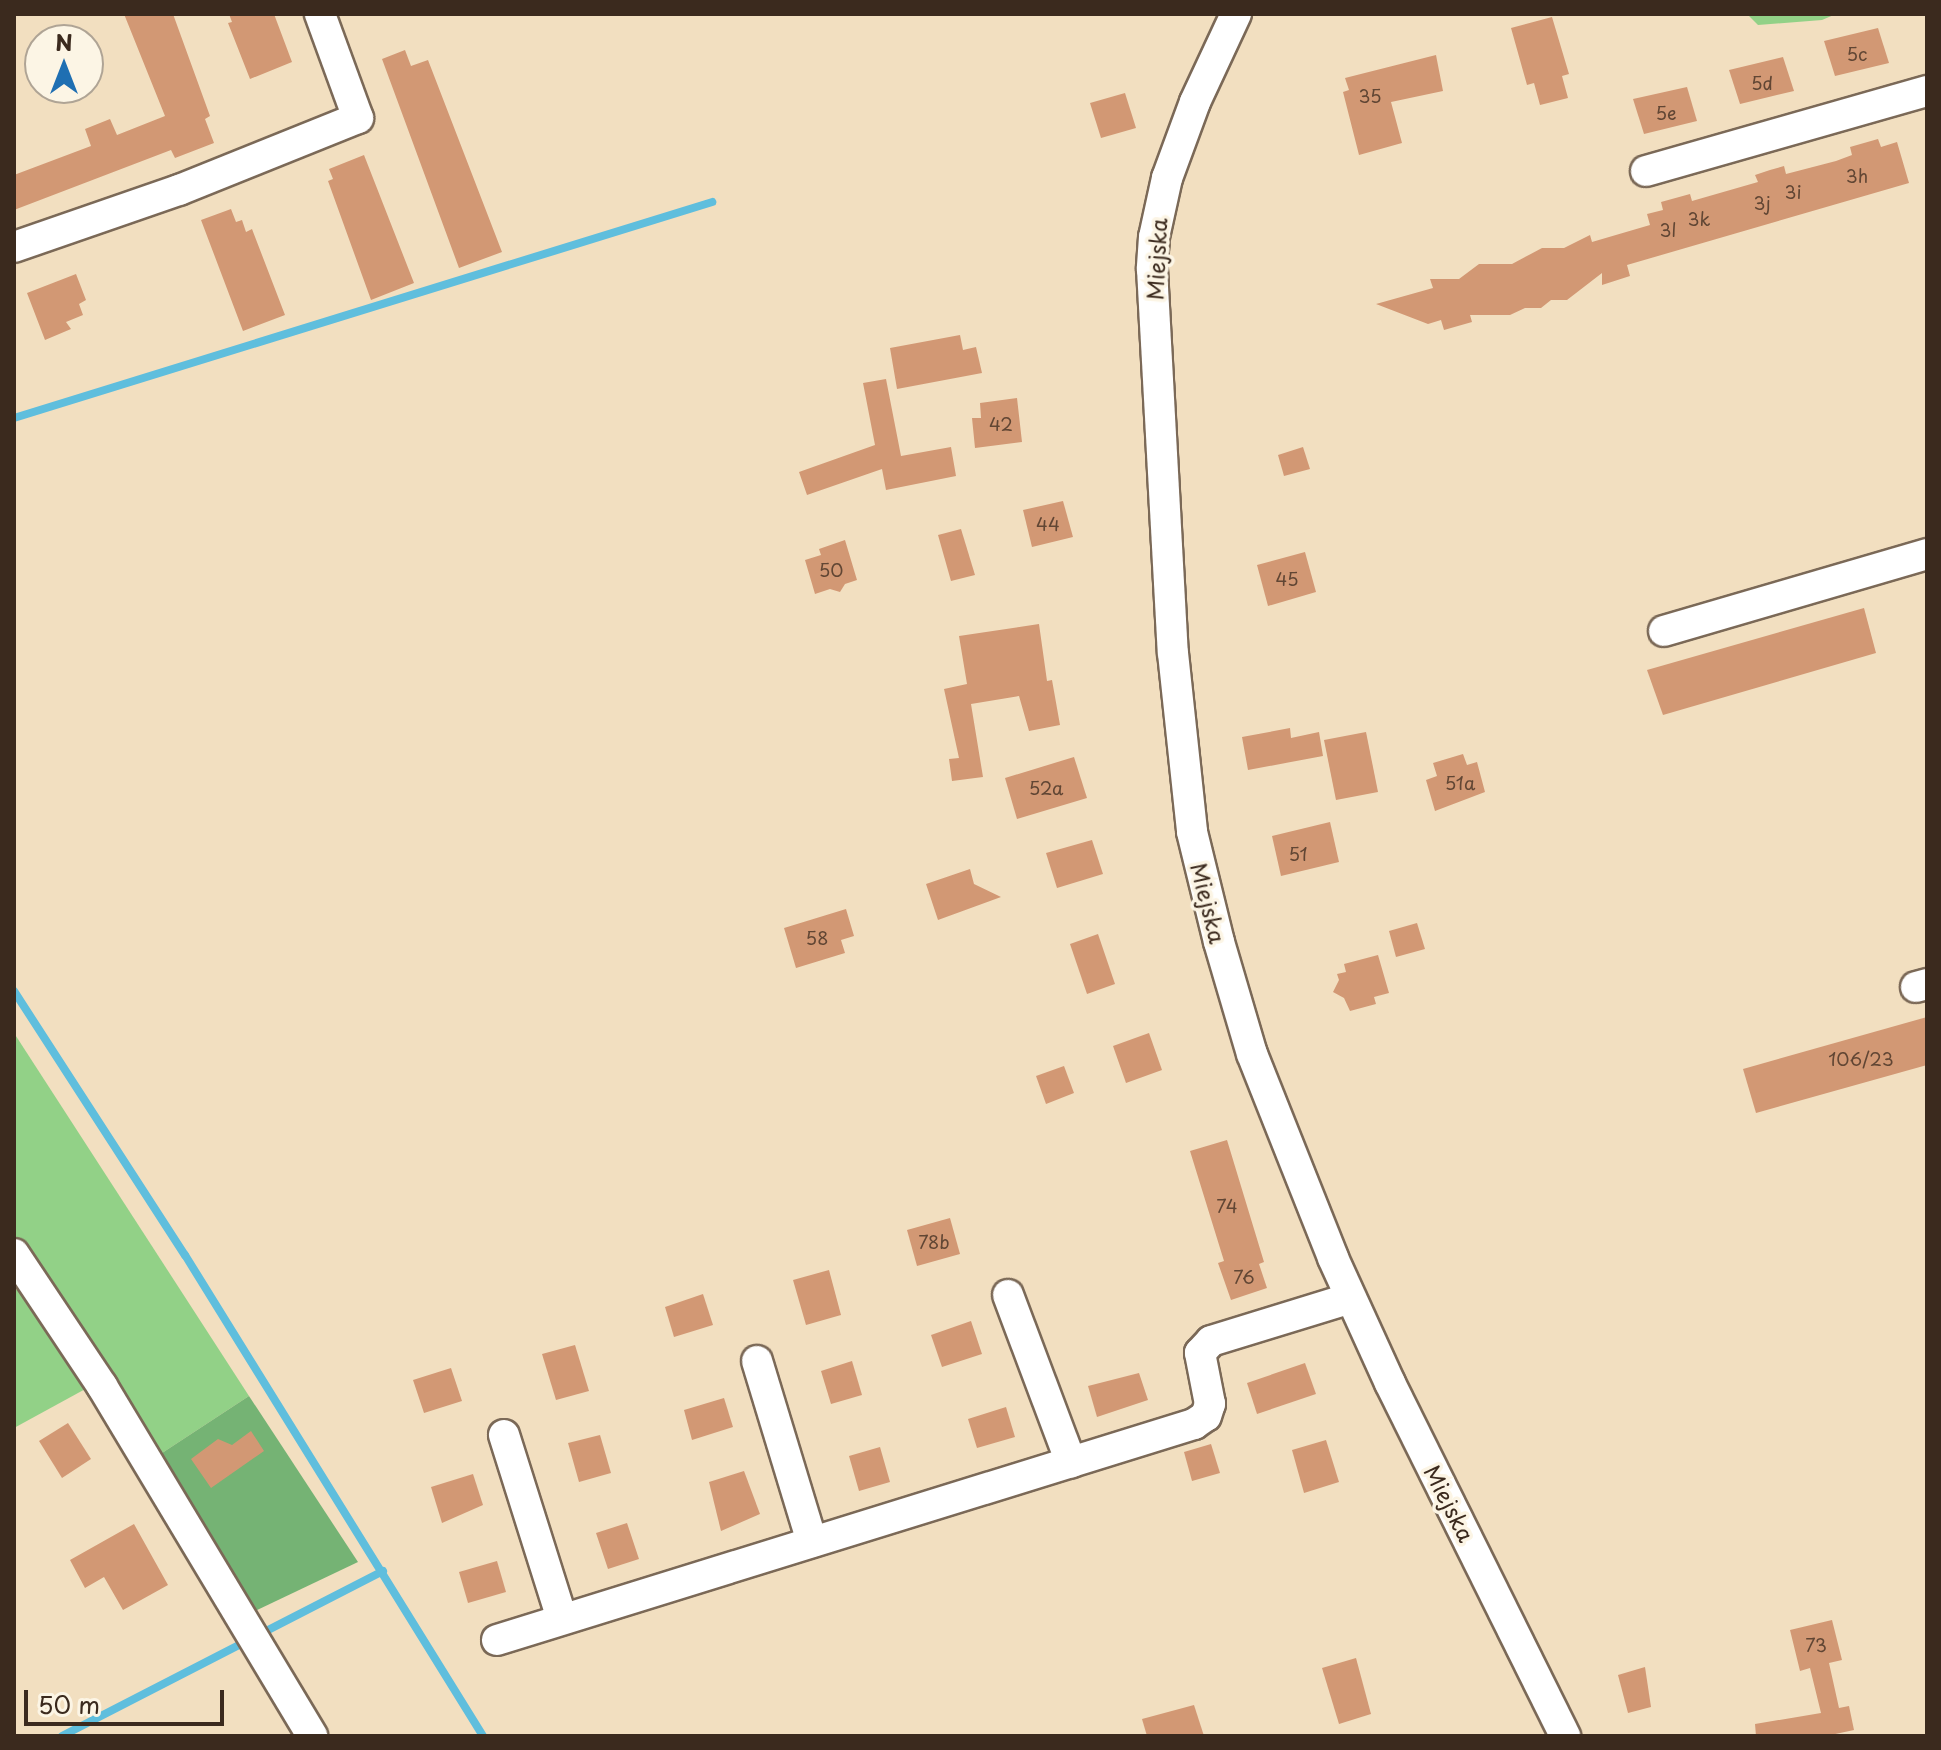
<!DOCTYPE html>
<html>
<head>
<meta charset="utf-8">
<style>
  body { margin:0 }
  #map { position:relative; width:1941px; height:1750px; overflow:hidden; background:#f2dfc0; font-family:"Playpen Sans",sans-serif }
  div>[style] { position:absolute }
  .green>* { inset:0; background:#92d187 }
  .forest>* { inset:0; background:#75b374 }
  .stream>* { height:8px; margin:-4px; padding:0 4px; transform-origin:4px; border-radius:4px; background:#5fbedd }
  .building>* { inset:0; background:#d29874 }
  .roads { filter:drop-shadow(2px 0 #7b6957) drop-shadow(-2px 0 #7b6957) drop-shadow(0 2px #7b6957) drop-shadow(0 -2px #7b6957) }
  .minor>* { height:30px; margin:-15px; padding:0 15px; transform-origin:15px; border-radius:15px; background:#fff }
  span { translate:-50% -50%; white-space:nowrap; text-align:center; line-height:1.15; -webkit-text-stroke:7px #fcf5e5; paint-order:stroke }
  .number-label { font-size:18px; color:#614634 }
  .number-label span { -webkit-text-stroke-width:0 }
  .street-label { font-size:22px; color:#3b2a1e }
  .frame { position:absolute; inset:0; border:16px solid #3b2a1e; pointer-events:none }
  .north { position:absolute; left:24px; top:24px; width:80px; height:80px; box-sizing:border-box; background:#fcf5e5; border:2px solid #afa495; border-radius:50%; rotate:0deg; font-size:22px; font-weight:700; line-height:32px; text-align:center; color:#3b2a1e }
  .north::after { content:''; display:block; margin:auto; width:28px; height:36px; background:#1f6fb2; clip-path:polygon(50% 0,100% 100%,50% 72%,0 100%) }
  .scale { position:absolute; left:24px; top:1690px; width:200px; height:36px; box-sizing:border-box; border:4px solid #3b2a1e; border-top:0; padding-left:10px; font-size:24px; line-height:28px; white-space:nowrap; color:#3b2a1e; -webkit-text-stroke:6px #fcf5e5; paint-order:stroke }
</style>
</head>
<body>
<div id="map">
  <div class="green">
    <i style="clip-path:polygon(1747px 14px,1836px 14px,1822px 20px,1758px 25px)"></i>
    <i style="clip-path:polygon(14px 1033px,249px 1396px,159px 1455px,14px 1240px)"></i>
    <i style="clip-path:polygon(26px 1285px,89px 1387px,14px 1428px,14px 1291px)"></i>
  </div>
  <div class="forest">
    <i style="clip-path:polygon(249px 1396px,358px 1562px,253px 1612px,159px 1455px)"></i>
  </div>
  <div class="stream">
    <i style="left:14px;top:418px;width:731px;rotate:-17.19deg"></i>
    <i style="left:14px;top:991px;width:315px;rotate:57.1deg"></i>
    <i style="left:185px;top:1255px;width:566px;rotate:58.22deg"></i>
    <i style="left:62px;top:1736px;width:361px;rotate:-27.2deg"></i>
  </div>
  <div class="building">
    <i style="clip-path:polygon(124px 14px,173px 14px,210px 116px,205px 119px,214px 143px,175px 158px,171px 150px,14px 210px,14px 175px,91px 146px,85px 129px,110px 119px,117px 135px,165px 116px)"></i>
    <i style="clip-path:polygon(229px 14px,274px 14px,292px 62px,250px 79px,228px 23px,232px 22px)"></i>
    <i style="clip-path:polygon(1552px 17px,1569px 74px,1562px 76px,1568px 98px,1540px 105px,1534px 83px,1527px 85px,1511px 28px)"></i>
    <i style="clip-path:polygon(1878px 28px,1889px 63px,1835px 76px,1824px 41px)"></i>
    <i style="clip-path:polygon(405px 50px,411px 66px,428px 60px,502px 252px,459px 268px,382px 59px)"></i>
    <i style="clip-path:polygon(1436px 55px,1443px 91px,1391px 102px,1402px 143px,1359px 155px,1343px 92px,1349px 90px,1345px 78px)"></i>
    <i style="clip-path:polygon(1783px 57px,1794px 91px,1740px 104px,1729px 70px)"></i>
    <i style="clip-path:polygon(1687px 87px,1697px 121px,1644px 134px,1633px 99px)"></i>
    <i style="clip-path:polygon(1125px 93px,1136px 128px,1101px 138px,1090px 103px)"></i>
    <i style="clip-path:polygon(1878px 139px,1881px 147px,1897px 142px,1909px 183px,1627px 265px,1630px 276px,1602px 285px,1602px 273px,1567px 300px,1551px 300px,1541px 308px,1525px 308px,1510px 315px,1470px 315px,1472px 322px,1444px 330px,1441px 320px,1428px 324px,1376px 304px,1433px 288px,1430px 279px,1459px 279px,1479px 264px,1512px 264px,1542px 248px,1564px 248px,1590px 235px,1592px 242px,1650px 225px,1647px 214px,1663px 210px,1661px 202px,1690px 194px,1692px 201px,1758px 182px,1755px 175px,1770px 170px,1784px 166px,1786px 174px,1836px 161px,1852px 155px,1850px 147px)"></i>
    <i style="clip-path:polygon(364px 155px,414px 283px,371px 300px,328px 181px,333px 179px,329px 169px)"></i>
    <i style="clip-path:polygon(231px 209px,236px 222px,242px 220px,246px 232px,252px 229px,285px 315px,243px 331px,201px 220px)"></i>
    <i style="clip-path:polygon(76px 274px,86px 300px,79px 304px,83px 315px,66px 322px,71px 329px,45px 340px,27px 293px)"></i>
    <i style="clip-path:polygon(960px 335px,963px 350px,976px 347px,982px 373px,897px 389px,890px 348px)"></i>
    <i style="clip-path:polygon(886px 379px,901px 456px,951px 447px,956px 476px,886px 490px,882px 469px,807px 495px,799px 472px,875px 445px,863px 383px)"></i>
    <i style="clip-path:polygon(1017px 398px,1022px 442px,975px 448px,972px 418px,981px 418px,980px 403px)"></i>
    <i style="clip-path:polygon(1303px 447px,1310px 469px,1284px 476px,1278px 455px)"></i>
    <i style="clip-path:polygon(1063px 501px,1073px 537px,1032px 547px,1023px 510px)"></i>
    <i style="clip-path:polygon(961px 529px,975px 575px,951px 581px,938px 535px)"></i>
    <i style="clip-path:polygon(845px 540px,857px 580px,845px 584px,840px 592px,830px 589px,815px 594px,805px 560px,821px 555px,819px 549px)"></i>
    <i style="clip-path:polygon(1305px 552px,1316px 592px,1268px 606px,1257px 565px)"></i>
    <i style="clip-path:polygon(1864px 608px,1876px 653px,1663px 715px,1647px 670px)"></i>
    <i style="clip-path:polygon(1039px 624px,1047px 681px,1052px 680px,1060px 725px,1029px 731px,1019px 696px,971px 704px,983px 777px,952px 781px,949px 759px,959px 758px,944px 689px,967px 684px,959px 636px)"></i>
    <i style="clip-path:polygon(1290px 728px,1291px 738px,1319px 732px,1323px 756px,1248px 770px,1242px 737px)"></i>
    <i style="clip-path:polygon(1366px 732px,1378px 792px,1336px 800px,1324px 740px)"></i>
    <i style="clip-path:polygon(1463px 754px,1467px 765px,1477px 762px,1485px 792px,1435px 811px,1426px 780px,1437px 776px,1433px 763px)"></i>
    <i style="clip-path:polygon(1074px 757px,1087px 798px,1017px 819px,1005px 778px)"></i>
    <i style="clip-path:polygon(1330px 822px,1339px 862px,1281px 876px,1272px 836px)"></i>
    <i style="clip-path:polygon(1092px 840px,1103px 874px,1057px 888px,1046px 853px)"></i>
    <i style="clip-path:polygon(970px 869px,974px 884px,1001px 897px,938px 920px,926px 884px)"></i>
    <i style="clip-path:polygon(846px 909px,854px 936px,841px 940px,845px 953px,796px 968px,784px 928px)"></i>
    <i style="clip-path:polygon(1417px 923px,1425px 949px,1396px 957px,1389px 931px)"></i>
    <i style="clip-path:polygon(1098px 934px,1115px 984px,1087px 994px,1070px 944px)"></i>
    <i style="clip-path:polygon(1378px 955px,1389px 993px,1374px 997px,1376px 1004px,1350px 1011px,1344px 998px,1333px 992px,1339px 980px,1337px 974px,1346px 972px,1344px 964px)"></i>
    <i style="clip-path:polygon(1927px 1017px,1927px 1065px,1756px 1113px,1743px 1069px)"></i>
    <i style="clip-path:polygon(1149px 1033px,1162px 1070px,1126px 1083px,1113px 1046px)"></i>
    <i style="clip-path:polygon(1064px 1066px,1074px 1093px,1046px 1104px,1036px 1076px)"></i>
    <i style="clip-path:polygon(1227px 1140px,1264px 1262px,1259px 1264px,1267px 1288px,1231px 1300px,1218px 1263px,1224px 1261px,1190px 1151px)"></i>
    <i style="clip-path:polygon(950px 1218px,960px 1254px,917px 1266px,907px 1230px)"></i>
    <i style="clip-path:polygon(829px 1270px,841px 1315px,806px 1325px,793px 1280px)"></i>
    <i style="clip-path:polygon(703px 1294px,713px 1325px,674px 1337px,665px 1307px)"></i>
    <i style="clip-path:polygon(971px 1321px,982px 1354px,942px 1367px,931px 1335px)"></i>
    <i style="clip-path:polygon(575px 1345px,589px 1391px,556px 1400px,542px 1354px)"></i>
    <i style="clip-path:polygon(852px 1361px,862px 1395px,831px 1404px,821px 1371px)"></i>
    <i style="clip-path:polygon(1305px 1363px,1316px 1394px,1257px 1414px,1247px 1383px)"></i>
    <i style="clip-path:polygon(451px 1368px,462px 1401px,424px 1413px,413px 1380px)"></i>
    <i style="clip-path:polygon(1139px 1373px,1148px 1400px,1097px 1417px,1088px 1386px)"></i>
    <i style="clip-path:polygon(724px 1398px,733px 1427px,692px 1440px,684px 1410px)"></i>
    <i style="clip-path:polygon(1006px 1407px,1015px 1437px,977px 1448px,968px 1419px)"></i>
    <i style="clip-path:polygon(68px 1423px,91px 1459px,62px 1478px,39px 1441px)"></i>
    <i style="clip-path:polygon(251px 1431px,264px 1451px,211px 1488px,191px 1459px,218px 1439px,232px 1445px)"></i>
    <i style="clip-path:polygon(600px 1435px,611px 1473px,579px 1482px,568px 1443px)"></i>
    <i style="clip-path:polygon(1326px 1440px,1339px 1482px,1304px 1493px,1292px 1450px)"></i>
    <i style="clip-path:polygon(1211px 1444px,1220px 1473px,1192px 1481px,1184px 1452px)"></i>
    <i style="clip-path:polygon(880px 1447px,890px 1482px,859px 1491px,849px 1456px)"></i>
    <i style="clip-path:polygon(744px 1471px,760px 1514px,721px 1531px,709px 1482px)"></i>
    <i style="clip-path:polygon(473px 1474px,483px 1505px,442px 1523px,431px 1487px)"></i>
    <i style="clip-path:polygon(627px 1523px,639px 1559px,608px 1569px,596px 1533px)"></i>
    <i style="clip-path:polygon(134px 1524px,168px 1585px,123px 1610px,104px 1577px,85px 1588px,70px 1560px)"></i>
    <i style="clip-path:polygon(497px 1561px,506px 1592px,468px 1603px,459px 1572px)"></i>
    <i style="clip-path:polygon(1832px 1620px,1842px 1660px,1829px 1663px,1839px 1708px,1834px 1709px,1849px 1706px,1854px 1730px,1826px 1736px,1756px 1736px,1755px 1724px,1821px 1713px,1810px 1668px,1800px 1671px,1790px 1630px)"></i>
    <i style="clip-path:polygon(1356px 1658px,1371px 1714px,1339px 1724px,1322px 1668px)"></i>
    <i style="clip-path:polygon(1645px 1667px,1651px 1707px,1628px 1713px,1618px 1675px)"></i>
    <i style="clip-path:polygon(1194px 1705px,1204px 1736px,1147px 1736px,1142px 1719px)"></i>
  </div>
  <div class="roads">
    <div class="minor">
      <i style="left:1236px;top:14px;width:97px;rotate:115deg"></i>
      <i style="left:1195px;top:102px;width:81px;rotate:110.2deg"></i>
      <i style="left:1167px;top:178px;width:60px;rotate:102.4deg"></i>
      <i style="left:1154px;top:237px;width:32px;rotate:94deg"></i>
      <i style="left:1152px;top:269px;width:385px;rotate:86.9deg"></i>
      <i style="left:1173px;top:653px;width:180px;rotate:83.9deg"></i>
      <i style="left:1192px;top:832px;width:113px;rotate:76.2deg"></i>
      <i style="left:1219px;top:942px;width:117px;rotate:73.6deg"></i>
      <i style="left:1252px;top:1054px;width:219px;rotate:68.3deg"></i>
      <i style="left:1333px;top:1258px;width:137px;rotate:65.5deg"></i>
      <i style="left:1390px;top:1383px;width:394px;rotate:63.6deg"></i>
      <i style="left:1646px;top:171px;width:292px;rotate:-15.9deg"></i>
      <i style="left:14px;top:247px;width:175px;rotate:-19.1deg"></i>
      <i style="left:179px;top:190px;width:193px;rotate:-21.9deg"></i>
      <i style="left:358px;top:118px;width:111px;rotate:-110.1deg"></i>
      <i style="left:1664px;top:631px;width:274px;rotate:-16.3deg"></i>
      <i style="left:1916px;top:987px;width:11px;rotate:-15deg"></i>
      <i style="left:14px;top:1254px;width:159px;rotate:56.3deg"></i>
      <i style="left:102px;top:1386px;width:408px;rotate:59deg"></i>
      <i style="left:1008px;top:1295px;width:179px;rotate:69.4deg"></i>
      <i style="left:757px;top:1361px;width:189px;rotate:73.1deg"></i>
      <i style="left:504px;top:1435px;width:193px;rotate:72.5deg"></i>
      <i style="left:497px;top:1640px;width:730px;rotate:-17.22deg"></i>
      <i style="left:1194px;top:1424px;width:14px;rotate:-34deg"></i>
      <i style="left:1206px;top:1416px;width:13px;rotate:-72deg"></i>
      <i style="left:1210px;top:1404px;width:52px;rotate:-101.1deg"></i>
      <i style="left:1200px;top:1353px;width:16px;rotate:-47deg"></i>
      <i style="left:1211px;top:1341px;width:146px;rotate:-17.1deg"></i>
    </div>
  </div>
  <div class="number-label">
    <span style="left:1857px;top:54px">5c</span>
    <span style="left:1762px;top:83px">5d</span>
    <span style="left:1370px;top:96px">35</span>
    <span style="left:1666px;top:113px">5e</span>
    <span style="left:1857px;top:176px">3h</span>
    <span style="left:1793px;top:192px">3i</span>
    <span style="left:1762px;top:203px">3j</span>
    <span style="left:1699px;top:219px">3k</span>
    <span style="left:1668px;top:230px">3l</span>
    <span style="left:1001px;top:424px">42</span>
    <span style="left:1048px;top:524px">44</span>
    <span style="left:831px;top:570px">50</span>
    <span style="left:1287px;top:579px">45</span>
    <span style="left:1460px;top:783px">51a</span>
    <span style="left:1046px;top:788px">52a</span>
    <span style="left:1298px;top:854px">51</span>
    <span style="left:817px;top:938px">58</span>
    <span style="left:1861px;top:1059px">106/23</span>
    <span style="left:1227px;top:1206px">74</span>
    <span style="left:934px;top:1242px">78b</span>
    <span style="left:1244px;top:1277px">76</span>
    <span style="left:1816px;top:1645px">73</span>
  </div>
  <div class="street-label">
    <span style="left:1156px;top:259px;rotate:-87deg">Miejska</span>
    <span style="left:1209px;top:903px;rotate:76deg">Miejska</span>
    <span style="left:1450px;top:1503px;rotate:63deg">Miejska</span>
  </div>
  <div class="frame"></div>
  <div class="north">N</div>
  <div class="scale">50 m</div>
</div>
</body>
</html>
